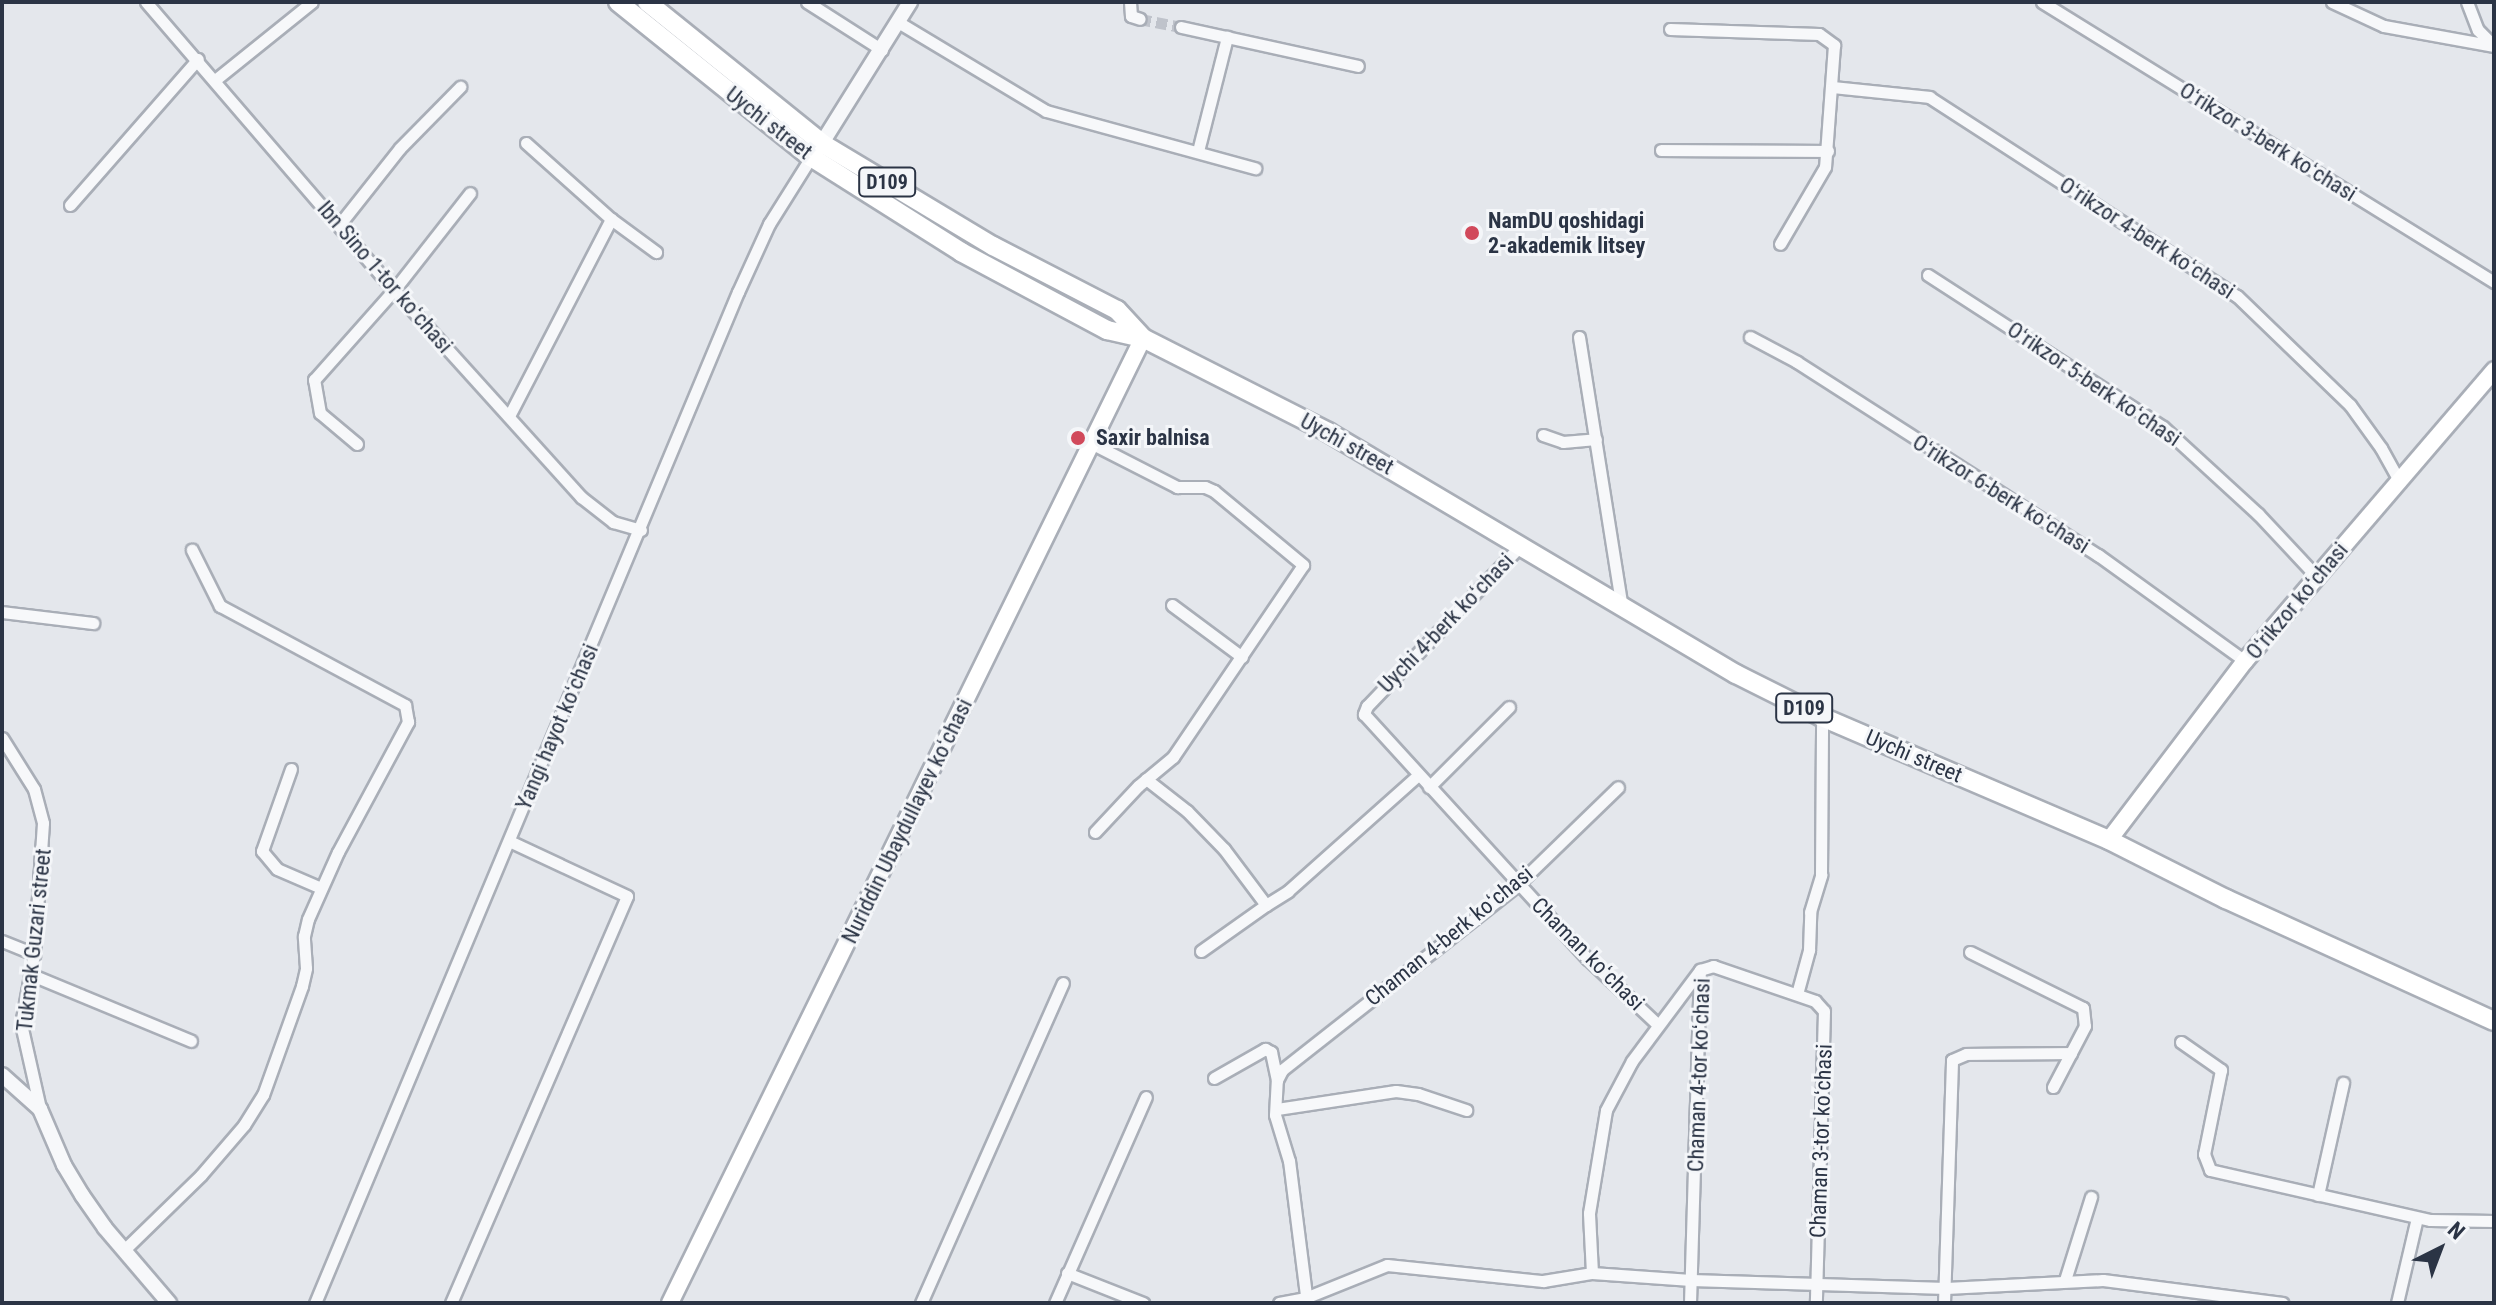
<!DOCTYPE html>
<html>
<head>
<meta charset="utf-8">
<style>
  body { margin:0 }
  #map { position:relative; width:2496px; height:1305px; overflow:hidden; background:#e4e7ec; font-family:"Roboto Condensed",sans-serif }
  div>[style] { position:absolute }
  .minor-tunnel>* { height:11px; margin-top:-5.5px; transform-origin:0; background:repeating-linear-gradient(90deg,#bfc3cb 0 11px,transparent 0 16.5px) }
  .roads { filter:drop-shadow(2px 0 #a9aeb7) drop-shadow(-2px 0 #a9aeb7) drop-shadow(0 2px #a9aeb7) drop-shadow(0 -2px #a9aeb7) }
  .minor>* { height:11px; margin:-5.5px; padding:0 5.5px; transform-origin:5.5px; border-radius:5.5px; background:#f7f8fa }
  .tertiary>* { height:14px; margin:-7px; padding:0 7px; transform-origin:7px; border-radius:7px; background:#f7f8fa }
  .secondary>* { height:16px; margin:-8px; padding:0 8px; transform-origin:8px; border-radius:8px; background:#fff }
  .primary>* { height:18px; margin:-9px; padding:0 9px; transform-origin:9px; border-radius:9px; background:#fff }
  .dots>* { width:22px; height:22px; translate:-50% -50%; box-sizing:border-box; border:4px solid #f4f6f9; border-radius:50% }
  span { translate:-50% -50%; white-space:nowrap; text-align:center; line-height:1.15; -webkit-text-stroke:6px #f4f6f9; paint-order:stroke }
  .shield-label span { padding:2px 6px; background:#f4f6f9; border:2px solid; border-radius:6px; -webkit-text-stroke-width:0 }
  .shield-label { font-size:20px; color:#2b3445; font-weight:700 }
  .street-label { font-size:22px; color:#2b3445 }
  .poi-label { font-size:22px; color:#2b3445; font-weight:700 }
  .left { translate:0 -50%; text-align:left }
  .frame { position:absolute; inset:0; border:4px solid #2b3445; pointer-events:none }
  .north { position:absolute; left:2400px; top:1209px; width:80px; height:80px; -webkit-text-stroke:6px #f4f6f9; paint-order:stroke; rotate:42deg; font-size:22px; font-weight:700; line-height:32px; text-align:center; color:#2b3445 }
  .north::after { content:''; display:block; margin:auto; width:28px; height:36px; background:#2b3445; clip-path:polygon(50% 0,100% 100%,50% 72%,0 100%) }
</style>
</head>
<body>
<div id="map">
  <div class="minor-tunnel">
    <i style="left:1140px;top:19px;width:42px;rotate:11deg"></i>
  </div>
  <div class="roads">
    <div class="minor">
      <i style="left:146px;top:2px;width:380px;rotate:49.3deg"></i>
      <i style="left:394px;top:290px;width:279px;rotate:47.9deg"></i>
      <i style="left:581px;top:497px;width:41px;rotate:38deg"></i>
      <i style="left:613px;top:522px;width:29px;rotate:16deg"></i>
      <i style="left:807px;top:2px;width:89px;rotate:32.6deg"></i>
      <i style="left:1130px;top:2px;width:14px;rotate:86deg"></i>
      <i style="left:1131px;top:16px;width:9px;rotate:18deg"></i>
      <i style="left:2042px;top:2px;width:532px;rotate:31.78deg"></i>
      <i style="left:2332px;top:2px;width:57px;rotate:24.8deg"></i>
      <i style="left:2384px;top:26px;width:112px;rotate:10.3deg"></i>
      <i style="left:2467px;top:2px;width:30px;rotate:69deg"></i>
      <i style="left:2478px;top:30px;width:21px;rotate:45deg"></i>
      <i style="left:898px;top:22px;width:173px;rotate:31deg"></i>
      <i style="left:1046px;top:111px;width:217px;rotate:15.3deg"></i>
      <i style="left:1181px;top:27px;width:181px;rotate:12.4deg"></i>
      <i style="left:1670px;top:29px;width:149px;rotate:1.9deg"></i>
      <i style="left:1819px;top:34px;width:19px;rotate:36deg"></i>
      <i style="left:1834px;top:45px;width:122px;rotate:94.2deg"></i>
      <i style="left:1825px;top:167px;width:89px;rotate:120.3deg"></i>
      <i style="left:215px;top:80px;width:124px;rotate:-38.8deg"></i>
      <i style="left:1833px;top:87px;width:97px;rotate:5.9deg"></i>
      <i style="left:1929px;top:97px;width:367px;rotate:32.9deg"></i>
      <i style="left:2237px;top:296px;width:157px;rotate:44deg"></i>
      <i style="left:2350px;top:405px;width:53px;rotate:54.2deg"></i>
      <i style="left:2381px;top:448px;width:39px;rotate:61deg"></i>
      <i style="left:1661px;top:150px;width:167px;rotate:0.3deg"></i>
      <i style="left:1198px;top:151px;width:118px;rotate:-75.7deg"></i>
      <i style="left:70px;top:205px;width:194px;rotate:-48.8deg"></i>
      <i style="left:611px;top:219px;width:56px;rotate:36.3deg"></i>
      <i style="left:339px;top:225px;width:98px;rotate:-51.6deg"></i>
      <i style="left:400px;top:148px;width:86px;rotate:-45.5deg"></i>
      <i style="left:1928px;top:275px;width:280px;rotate:32.9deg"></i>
      <i style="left:2163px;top:427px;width:129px;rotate:42.5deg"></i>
      <i style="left:2258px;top:514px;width:85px;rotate:46.9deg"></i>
      <i style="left:1579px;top:337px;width:274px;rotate:81deg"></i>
      <i style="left:1750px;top:337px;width:53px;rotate:28deg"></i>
      <i style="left:1797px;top:362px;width:358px;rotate:32.7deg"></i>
      <i style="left:2098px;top:555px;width:181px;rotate:35.8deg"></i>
      <i style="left:509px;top:416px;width:222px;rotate:-62.6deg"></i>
      <i style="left:611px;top:219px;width:114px;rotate:-138.2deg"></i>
      <i style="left:1543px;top:435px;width:21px;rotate:19deg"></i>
      <i style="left:1563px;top:442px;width:33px;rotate:-5deg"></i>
      <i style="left:1091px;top:443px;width:97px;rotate:27.1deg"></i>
      <i style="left:1177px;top:487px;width:28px"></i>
      <i style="left:1205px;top:487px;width:10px;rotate:24deg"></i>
      <i style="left:1214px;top:491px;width:116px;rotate:39.7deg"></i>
      <i style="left:1303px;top:565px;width:232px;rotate:124.1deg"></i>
      <i style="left:1173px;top:757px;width:45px;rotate:140.4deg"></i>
      <i style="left:1138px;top:786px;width:63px;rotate:133.1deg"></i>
      <i style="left:357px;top:444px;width:48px;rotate:-140deg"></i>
      <i style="left:320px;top:413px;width:34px;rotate:-100deg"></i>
      <i style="left:314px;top:380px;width:120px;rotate:-48.4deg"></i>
      <i style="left:394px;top:290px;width:123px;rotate:-51.9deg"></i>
      <i style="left:1522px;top:544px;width:224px;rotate:133.7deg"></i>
      <i style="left:1367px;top:706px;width:9px;rotate:111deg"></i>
      <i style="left:1364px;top:714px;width:332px;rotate:47.6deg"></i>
      <i style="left:1588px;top:959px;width:96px;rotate:43.3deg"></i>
      <i style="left:1172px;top:605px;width:87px;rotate:36.6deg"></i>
      <i style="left:2px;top:612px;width:92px;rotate:6.9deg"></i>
      <i style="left:2px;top:738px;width:60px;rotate:57.9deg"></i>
      <i style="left:34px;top:789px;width:35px;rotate:75deg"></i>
      <i style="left:43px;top:823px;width:131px;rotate:93.9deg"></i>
      <i style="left:34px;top:954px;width:71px;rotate:100.5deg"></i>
      <i style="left:21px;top:1024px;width:86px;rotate:77.3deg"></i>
      <i style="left:291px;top:769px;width:87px;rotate:109.5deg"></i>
      <i style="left:262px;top:851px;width:23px;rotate:50deg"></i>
      <i style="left:277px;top:869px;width:48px;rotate:23.4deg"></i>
      <i style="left:1146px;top:779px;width:52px;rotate:38deg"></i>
      <i style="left:1187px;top:811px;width:53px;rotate:45.8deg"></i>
      <i style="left:1224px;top:849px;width:70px;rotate:53.1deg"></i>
      <i style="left:1266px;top:905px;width:26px;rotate:-32deg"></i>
      <i style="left:1288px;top:891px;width:174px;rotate:-41.7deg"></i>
      <i style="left:1429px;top:787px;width:113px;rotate:-45deg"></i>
      <i style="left:2px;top:941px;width:35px;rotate:22deg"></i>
      <i style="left:1201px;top:951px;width:80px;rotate:-35.3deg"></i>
      <i style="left:1970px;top:952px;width:126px;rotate:26.4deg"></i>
      <i style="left:2083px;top:1008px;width:18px;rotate:84deg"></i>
      <i style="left:2085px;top:1026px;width:69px;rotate:117.7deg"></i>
      <i style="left:32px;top:975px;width:172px;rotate:22.5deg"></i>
      <i style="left:1797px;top:994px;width:46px;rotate:-74.7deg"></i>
      <i style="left:1809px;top:950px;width:38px;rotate:-88deg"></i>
      <i style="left:1810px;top:912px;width:39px;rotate:-73deg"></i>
      <i style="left:1821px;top:875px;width:158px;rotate:-89.6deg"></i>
      <i style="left:2181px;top:1042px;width:49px;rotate:35deg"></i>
      <i style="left:2221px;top:1070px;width:86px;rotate:101.4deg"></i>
      <i style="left:2204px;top:1154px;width:17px;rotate:69deg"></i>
      <i style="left:2210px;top:1170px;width:226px;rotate:12.8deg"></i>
      <i style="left:2430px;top:1220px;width:64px;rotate:0.9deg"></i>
      <i style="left:1214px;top:1078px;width:59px;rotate:-29.6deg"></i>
      <i style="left:1265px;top:1049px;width:7px;rotate:27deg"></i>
      <i style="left:1271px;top:1052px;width:29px;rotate:78deg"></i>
      <i style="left:1277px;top:1109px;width:120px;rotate:-8.6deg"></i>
      <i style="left:1396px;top:1091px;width:22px;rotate:8deg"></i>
      <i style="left:1418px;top:1094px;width:51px;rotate:18.4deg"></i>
      <i style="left:2318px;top:1195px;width:115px;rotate:-77.4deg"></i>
      <i style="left:124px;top:1250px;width:107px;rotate:-44.2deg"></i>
      <i style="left:201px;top:1175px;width:66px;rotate:-49.3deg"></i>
      <i style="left:244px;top:1125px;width:36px;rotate:-58deg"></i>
      <i style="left:263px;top:1095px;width:116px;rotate:-70.3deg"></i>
      <i style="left:302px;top:986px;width:18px;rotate:-77deg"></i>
      <i style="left:306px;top:968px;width:32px;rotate:-94deg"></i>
      <i style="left:304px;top:936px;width:17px;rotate:-77deg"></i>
      <i style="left:308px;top:919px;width:73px;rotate:-65.9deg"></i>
      <i style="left:338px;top:852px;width:148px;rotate:-61.7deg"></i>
      <i style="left:408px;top:722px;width:17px;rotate:-100deg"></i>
      <i style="left:405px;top:705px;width:210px;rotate:-151.8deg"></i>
      <i style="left:220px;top:606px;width:63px;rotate:-116.6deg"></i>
      <i style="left:1067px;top:1273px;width:82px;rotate:21.5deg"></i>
      <i style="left:1592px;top:1273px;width:60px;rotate:-92.9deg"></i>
      <i style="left:1589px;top:1213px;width:104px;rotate:-80.6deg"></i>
      <i style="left:1606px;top:1110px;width:55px;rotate:-62deg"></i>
      <i style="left:1632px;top:1061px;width:114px;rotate:-53.2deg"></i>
      <i style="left:2065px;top:1280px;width:87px;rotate:-72.6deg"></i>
      <i style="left:315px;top:1303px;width:1096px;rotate:-67.3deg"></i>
      <i style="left:738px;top:292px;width:75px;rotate:-65.5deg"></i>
      <i style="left:769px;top:224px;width:79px;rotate:-57.9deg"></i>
      <i style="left:451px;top:1303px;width:443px;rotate:-66.6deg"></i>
      <i style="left:627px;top:896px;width:130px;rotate:-155deg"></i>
      <i style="left:921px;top:1303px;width:350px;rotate:-66.1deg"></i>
      <i style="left:1055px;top:1303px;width:225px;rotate:-66.2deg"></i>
      <i style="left:1279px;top:1303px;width:26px;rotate:-11deg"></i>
      <i style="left:1305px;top:1298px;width:88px;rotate:-21.9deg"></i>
      <i style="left:1387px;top:1265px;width:157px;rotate:5.9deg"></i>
      <i style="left:1543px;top:1281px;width:50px;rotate:-9.3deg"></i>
      <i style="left:1592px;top:1273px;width:99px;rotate:4deg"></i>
      <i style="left:1691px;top:1280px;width:255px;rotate:1.8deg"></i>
      <i style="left:1946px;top:1288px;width:157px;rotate:-2.9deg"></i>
      <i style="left:2103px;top:1280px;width:181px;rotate:7.3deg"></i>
      <i style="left:1307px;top:1303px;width:143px;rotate:-97.2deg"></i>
      <i style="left:1289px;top:1161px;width:48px;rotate:-106.9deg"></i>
      <i style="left:1275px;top:1115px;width:35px;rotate:-87deg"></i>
      <i style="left:1277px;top:1080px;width:11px;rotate:-63deg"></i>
      <i style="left:1282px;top:1070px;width:300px;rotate:-38.2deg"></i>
      <i style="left:1518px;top:884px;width:139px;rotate:-44.1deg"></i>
      <i style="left:1690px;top:1303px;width:333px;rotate:-88.3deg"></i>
      <i style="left:1700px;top:970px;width:14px;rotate:-17deg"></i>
      <i style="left:1713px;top:966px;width:108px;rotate:18.9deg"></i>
      <i style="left:1815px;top:1001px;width:13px;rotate:48deg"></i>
      <i style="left:1824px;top:1011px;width:292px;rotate:91.6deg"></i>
      <i style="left:1944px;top:1303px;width:243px;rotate:-88.1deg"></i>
      <i style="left:1952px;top:1060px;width:15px;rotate:-23deg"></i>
      <i style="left:1966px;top:1054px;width:105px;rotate:-0.5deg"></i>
      <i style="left:2397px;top:1303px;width:87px;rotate:-76.8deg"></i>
    </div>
    <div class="tertiary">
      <i style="left:817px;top:151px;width:176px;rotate:-58deg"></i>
      <i style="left:2px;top:1075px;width:51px;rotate:41.8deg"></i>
      <i style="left:40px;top:1109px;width:61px;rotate:66.8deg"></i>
      <i style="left:64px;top:1165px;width:35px;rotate:59deg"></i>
      <i style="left:82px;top:1195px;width:40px;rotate:55.1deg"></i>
      <i style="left:105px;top:1228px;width:99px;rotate:49.5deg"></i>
    </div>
    <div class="secondary">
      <i style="left:2109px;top:840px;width:225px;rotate:-52.8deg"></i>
      <i style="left:2245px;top:661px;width:383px;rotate:-49.4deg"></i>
      <i style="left:670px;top:1303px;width:1075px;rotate:-63.89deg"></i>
    </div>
    <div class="primary">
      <i style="left:618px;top:2px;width:248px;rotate:38.8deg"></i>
      <i style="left:811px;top:157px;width:178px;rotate:32.3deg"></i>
      <i style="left:961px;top:252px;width:166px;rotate:28.1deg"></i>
      <i style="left:1107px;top:330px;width:37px;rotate:13deg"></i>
      <i style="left:1143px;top:338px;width:208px;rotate:26.9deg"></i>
      <i style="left:1328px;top:432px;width:474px;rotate:30.7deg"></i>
      <i style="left:1736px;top:674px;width:96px;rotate:26.6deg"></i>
      <i style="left:1822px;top:717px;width:312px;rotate:23.2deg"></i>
      <i style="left:2109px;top:840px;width:131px;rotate:26.8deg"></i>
      <i style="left:2226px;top:899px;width:294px;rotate:24.5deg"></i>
      <i style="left:647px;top:2px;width:226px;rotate:38.9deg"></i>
      <i style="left:823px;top:144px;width:198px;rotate:31deg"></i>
      <i style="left:993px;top:246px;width:140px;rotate:27.3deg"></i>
      <i style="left:1117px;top:310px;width:38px;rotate:47deg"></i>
    </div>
  </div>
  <div class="dots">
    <i style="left:1472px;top:233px;background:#d1495b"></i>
    <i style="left:1078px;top:438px;background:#d1495b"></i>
  </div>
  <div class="shield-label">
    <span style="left:887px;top:182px">D109</span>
    <span style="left:1804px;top:708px">D109</span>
  </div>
  <div class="street-label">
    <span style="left:769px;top:123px;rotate:38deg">Uychi street</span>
    <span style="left:2268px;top:142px;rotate:32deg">Oʻrikzor 3-berk koʻchasi</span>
    <span style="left:2147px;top:238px;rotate:33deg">Oʻrikzor 4-berk koʻchasi</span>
    <span style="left:385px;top:277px;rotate:49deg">Ibn Sino 1-tor koʻchasi</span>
    <span style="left:2094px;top:384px;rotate:34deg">Oʻrikzor 5-berk koʻchasi</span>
    <span style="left:1347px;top:444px;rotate:29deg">Uychi street</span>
    <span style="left:2001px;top:494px;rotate:32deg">Oʻrikzor 6-berk koʻchasi</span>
    <span style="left:2297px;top:601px;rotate:-50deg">Oʻrikzor koʻchasi</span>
    <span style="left:1446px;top:623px;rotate:-46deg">Uychi 4-berk koʻchasi</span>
    <span style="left:557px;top:727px;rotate:-67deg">Yangi hayot koʻchasi</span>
    <span style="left:1914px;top:756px;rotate:23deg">Uychi street</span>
    <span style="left:907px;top:821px;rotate:-64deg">Nuriddin Ubaydullayev koʻchasi</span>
    <span style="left:1449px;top:936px;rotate:-39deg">Chaman 4-berk koʻchasi</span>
    <span style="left:34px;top:940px;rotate:-84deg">Tukmak Guzari street</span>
    <span style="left:1588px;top:954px;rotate:45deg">Chaman koʻchasi</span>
    <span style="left:1699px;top:1075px;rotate:-88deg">Chaman 4-tor koʻchasi</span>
    <span style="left:1821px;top:1141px;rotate:-88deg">Chaman 3-tor koʻchasi</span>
  </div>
  <div class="poi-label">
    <span class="left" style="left:1488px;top:233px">NamDU qoshidagi<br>2-akademik litsey</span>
    <span class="left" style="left:1096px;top:438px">Saxir balnisa</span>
  </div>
  <div class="frame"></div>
  <div class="north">N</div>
</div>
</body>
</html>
